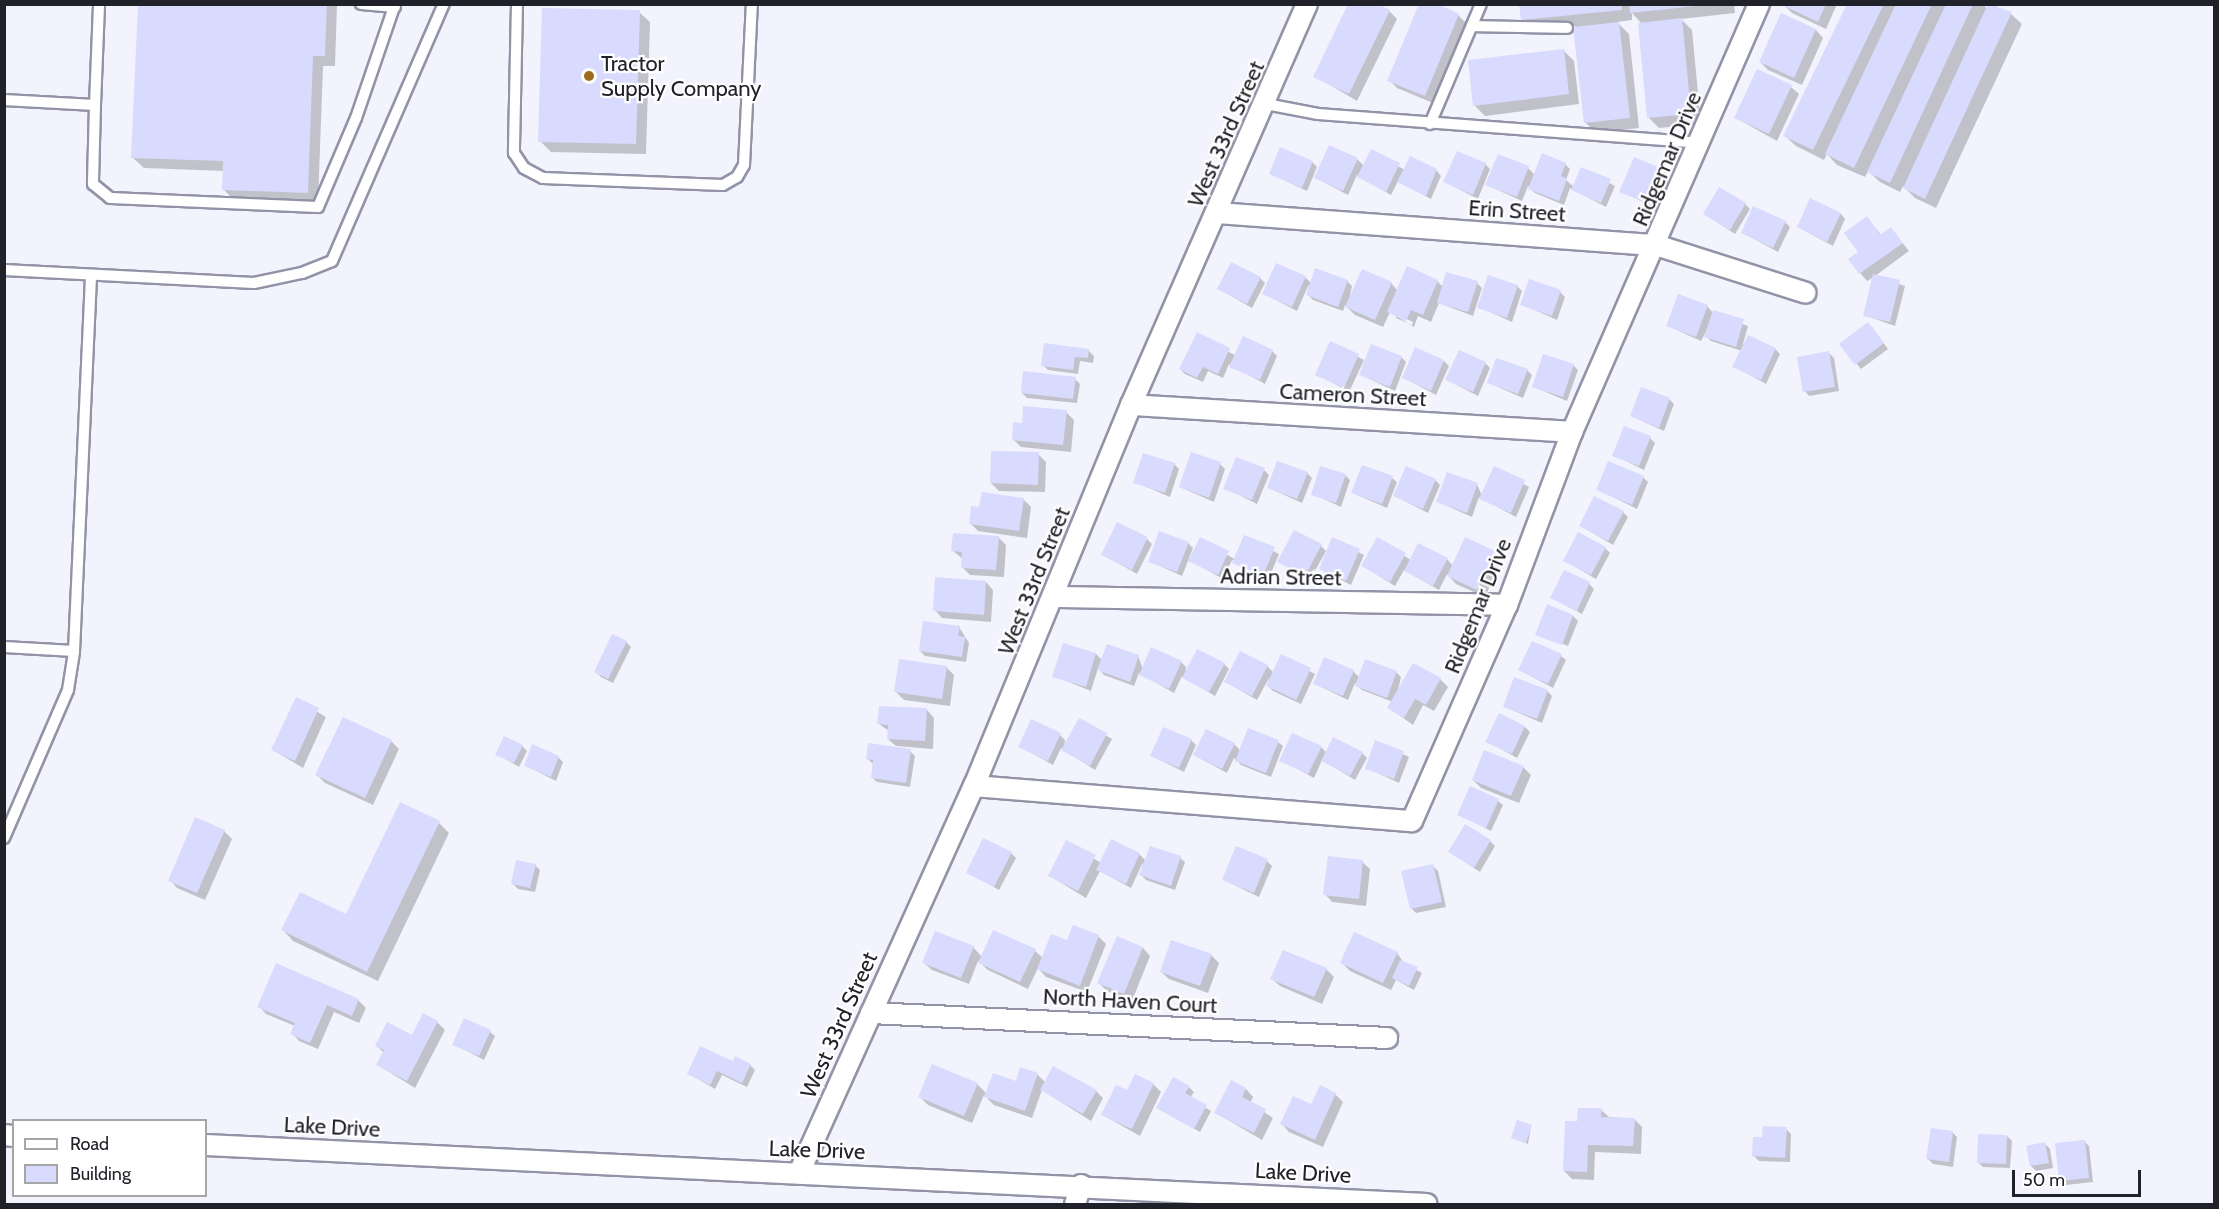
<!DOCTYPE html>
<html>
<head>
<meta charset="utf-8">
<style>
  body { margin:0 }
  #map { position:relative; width:2219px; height:1209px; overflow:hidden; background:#f2f3fc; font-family:Cabin,sans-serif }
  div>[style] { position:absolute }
  .shadow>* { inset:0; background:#0003 }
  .building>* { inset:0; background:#d8dafe }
  .roads { filter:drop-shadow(2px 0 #9293a7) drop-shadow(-2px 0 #9293a7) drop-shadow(0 2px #9293a7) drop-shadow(0 -2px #9293a7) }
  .service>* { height:10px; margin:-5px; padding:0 5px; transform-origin:5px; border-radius:5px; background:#fff }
  .minor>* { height:20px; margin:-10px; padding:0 10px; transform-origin:10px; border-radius:10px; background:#fff }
  .dots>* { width:16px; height:16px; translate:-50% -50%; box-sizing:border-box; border:3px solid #fff; border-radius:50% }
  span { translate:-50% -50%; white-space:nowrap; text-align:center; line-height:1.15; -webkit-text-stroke:4.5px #fff; paint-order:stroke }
  .poi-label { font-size:22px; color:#212129 }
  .left { translate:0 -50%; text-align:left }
  .street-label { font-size:22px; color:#212129 }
  .frame { position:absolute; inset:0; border:6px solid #212129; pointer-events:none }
  .legend { position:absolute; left:12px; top:1119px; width:195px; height:78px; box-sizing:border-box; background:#fff; border:2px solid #a6a6a9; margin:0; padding:8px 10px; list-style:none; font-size:18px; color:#212129 }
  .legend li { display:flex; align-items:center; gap:12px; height:30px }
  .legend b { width:30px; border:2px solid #a6a6a9 }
  .scale { position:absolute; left:2012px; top:1170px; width:129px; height:27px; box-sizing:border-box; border:3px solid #212129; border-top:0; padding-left:8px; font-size:18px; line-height:21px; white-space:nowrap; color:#212129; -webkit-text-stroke:4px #fff; paint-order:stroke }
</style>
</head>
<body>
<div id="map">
  <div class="shadow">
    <i style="clip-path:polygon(139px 4px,337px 4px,335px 66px,323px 66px,318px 203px,234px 200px,224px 190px,224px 171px,144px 168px,133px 158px)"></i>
    <i style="clip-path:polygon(1521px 4px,1734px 4px,1735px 13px,1681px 19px,1692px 30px,1701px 124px,1659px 128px,1649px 118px,1642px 24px,1632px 13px,1632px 20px,1617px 22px,1629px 34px,1639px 128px,1596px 133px,1585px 122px,1575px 26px,1533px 30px,1522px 19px)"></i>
    <i style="clip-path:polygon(1837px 4px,1826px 29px,1792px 13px,1784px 5px)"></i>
    <i style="clip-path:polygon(1849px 4px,1983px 4px,1988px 10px,1991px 4px,2011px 14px,2022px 24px,1936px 208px,1915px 198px,1903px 186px,1900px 192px,1880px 182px,1868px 171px,1865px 177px,1837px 165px,1827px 154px,1824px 160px,1796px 146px,1785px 136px)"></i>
    <i style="clip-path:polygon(1389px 11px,1397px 19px,1357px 101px,1315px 76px)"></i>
    <i style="clip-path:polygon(639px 12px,650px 22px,646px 154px,551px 152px,540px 141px)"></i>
    <i style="clip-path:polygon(1458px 15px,1466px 23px,1433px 103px,1397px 88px,1389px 80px)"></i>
    <i style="clip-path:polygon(1781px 15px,1816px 30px,1823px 38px,1802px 85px,1768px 70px,1760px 62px)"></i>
    <i style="clip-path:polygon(1563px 50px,1574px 61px,1579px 104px,1485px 116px,1474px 105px)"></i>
    <i style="clip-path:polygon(1791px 87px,1799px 94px,1777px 141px,1736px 118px)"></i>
    <i style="clip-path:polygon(1372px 151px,1405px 170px,1410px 158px,1437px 171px,1441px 176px,1431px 199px,1398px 181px,1391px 195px,1357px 175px,1348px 195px,1316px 178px,1357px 159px,1364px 166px)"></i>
    <i style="clip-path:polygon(1312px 162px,1317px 167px,1307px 191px,1271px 174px)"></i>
    <i style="clip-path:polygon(1485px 164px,1490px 169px,1478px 199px,1445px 182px)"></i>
    <i style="clip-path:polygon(1565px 164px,1570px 169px,1566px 180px,1574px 187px,1582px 169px,1615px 186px,1606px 207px,1570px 188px,1564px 205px,1535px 193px,1528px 186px,1522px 201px,1487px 185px,1528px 168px,1535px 175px)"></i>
    <i style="clip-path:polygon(1664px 171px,1669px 176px,1655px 208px,1621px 191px)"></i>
    <i style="clip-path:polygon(1745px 204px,1750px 209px,1735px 234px,1705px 214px)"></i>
    <i style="clip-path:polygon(1841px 214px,1845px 219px,1833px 246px,1798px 227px)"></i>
    <i style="clip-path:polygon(1867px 218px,1882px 236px,1891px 229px,1909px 251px,1875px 276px,1905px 286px,1895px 326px,1864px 315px,1874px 277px,1867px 281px,1860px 273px)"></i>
    <i style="clip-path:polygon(1785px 222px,1790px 227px,1778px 252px,1743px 233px)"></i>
    <i style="clip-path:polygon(evenodd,1305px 277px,1312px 284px,1347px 281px,1352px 286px,1348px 305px,1391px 283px,1398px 291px,1437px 281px,1443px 287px,1477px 283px,1482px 288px,1473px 316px,1439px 303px,1431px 322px,1418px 316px,1414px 327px,1390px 312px,1383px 327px,1355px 315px,1345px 305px,1343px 311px,1313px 300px,1308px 295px,1309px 284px,1297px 311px,1264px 294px,1305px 277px,1396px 314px,1413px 322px,1412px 325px,1396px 318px,1396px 314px)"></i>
    <i style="clip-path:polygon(1260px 278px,1265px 283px,1252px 308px,1219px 289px)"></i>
    <i style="clip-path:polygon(1517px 286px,1522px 291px,1512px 322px,1479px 307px)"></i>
    <i style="clip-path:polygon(1560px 292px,1565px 297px,1557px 320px,1521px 304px)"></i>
    <i style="clip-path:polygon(1707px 306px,1713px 313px,1748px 326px,1743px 344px,1775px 349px,1780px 354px,1766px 384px,1734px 366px,1742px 351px,1711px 341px,1706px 336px,1709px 326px,1701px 341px,1668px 326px)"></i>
    <i style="clip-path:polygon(1873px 329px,1888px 349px,1861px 369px,1841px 344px)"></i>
    <i style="clip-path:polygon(1198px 334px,1236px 356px,1272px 351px,1277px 356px,1265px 384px,1229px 364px,1223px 378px,1208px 371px,1203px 382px,1185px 374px,1180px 369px)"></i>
    <i style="clip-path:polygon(1331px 343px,1364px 360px,1349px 392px,1317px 374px)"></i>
    <i style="clip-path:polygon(1089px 351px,1094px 356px,1093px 363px,1080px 361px,1078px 374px,1048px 370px,1043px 365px)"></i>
    <i style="clip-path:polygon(1829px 353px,1834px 358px,1839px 391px,1809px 396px,1805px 391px)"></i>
    <i style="clip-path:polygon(1401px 357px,1406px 362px,1395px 391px,1361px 375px)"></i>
    <i style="clip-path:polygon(1444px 361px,1449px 366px,1436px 395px,1404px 378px)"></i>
    <i style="clip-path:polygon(1485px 363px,1490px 368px,1478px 396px,1447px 380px)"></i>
    <i style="clip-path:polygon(1573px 365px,1578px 370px,1567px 401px,1534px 387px)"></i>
    <i style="clip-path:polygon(1527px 370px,1532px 375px,1523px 398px,1489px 383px)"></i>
    <i style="clip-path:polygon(1075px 379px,1080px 384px,1077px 403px,1027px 398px,1022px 393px)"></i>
    <i style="clip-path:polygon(1669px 399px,1674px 404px,1664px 431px,1631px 416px)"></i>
    <i style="clip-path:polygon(1066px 412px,1074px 420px,1071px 452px,1021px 447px,1013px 439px,1023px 425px)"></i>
    <i style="clip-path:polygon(1650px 438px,1655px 443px,1644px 470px,1614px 455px)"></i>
    <i style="clip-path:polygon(1038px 454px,1046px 462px,1045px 492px,999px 491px,991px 483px)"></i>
    <i style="clip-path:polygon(1174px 464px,1179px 469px,1170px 497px,1135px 482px)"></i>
    <i style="clip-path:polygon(1220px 464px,1225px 469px,1214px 502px,1180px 487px)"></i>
    <i style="clip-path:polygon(1495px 468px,1529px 487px,1516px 517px,1479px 497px,1472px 517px,1438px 502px,1477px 484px,1482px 496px)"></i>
    <i style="clip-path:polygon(1264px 470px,1269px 475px,1257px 504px,1225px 488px)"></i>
    <i style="clip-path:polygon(1307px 473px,1312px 478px,1302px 503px,1269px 488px)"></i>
    <i style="clip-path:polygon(1345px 475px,1350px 480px,1341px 507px,1313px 494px)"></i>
    <i style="clip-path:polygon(1643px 477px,1648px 482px,1637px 509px,1597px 489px)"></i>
    <i style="clip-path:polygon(1392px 478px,1397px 482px,1387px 508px,1353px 493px)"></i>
    <i style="clip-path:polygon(1435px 480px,1440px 485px,1428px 513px,1395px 496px)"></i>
    <i style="clip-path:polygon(1023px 499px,1031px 507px,1027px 538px,978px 531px,970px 523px)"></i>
    <i style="clip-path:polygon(1623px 512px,1628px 517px,1613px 545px,1581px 526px)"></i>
    <i style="clip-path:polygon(998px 537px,1006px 545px,1004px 577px,970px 575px,962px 567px,963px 559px,953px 551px)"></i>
    <i style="clip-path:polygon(1245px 537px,1279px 554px,1268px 580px,1232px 560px,1223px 579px,1189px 560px,1201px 539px,1236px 560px)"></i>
    <i style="clip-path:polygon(1147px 539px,1152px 544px,1137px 574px,1102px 554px)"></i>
    <i style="clip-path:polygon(1333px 539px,1364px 555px,1351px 585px,1320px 569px)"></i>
    <i style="clip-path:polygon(1378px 539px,1411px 560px,1447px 559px,1453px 566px,1466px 539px,1502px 560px,1485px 597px,1456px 584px,1447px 574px,1439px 590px,1404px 570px,1395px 586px,1363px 566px)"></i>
    <i style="clip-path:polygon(1188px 543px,1193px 548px,1182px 576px,1149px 561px)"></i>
    <i style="clip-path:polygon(1321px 546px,1326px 551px,1311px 578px,1279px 561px)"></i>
    <i style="clip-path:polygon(1605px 548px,1610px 553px,1596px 579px,1565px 561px)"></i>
    <i style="clip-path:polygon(986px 582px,993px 590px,991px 622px,942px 618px,935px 610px)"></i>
    <i style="clip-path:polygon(1589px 584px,1594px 589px,1582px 614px,1552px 598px)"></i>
    <i style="clip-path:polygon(1573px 616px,1578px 621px,1568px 646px,1537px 634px)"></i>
    <i style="clip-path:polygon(959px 627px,969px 643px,966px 662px,925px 656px,920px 651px)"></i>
    <i style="clip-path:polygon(626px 642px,631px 647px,613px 683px,601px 677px,596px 672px)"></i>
    <i style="clip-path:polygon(1096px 654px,1103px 661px,1138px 656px,1143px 669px,1181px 662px,1186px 667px,1185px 675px,1224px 664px,1229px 669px,1215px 696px,1182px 676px,1174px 693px,1139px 673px,1134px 686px,1104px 675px,1098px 668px,1091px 691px,1054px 676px)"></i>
    <i style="clip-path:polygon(1282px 656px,1315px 674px,1301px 704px,1273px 691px,1268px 686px,1269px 678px,1257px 700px,1226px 682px,1267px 666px,1274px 673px)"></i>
    <i style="clip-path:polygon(1561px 656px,1566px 660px,1553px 688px,1520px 670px)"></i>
    <i style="clip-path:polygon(946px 667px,954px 675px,950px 706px,904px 700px,896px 692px)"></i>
    <i style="clip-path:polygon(1353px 671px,1360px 678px,1396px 672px,1401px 677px,1397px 694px,1440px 679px,1448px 687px,1434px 711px,1423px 705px,1413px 725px,1389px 708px,1393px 702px,1362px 690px,1355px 683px,1348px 700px,1315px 684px)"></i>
    <i style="clip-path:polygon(1547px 691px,1552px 696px,1542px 723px,1505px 707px)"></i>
    <i style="clip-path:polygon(296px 699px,326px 717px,303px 768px,273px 750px)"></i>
    <i style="clip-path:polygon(927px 710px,934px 718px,933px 749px,896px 746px,888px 739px,889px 731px,879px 724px)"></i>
    <i style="clip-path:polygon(343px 719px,392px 742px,399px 749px,373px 805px,325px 783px,317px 775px)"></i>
    <i style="clip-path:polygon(1079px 720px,1112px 739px,1095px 770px,1061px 748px,1053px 765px,1020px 746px,1060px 735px,1065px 740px,1064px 748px)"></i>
    <i style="clip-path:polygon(1525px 727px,1530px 732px,1517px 758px,1487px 741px)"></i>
    <i style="clip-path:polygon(1191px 740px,1196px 745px,1184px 772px,1152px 756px)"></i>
    <i style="clip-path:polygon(1278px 742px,1283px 746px,1271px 777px,1241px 765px,1234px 758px,1227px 773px,1194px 755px,1234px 744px,1240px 750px)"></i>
    <i style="clip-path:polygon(1376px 742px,1409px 757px,1399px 783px,1367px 768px)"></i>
    <i style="clip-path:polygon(522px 746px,527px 751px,519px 767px,497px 754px)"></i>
    <i style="clip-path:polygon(1321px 747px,1327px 753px,1362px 753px,1367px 758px,1355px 780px,1322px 760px,1314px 778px,1281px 760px)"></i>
    <i style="clip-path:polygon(910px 751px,915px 756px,910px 787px,877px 782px,872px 777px,873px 764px,868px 759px)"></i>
    <i style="clip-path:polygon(558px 757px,563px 762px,556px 781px,525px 765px)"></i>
    <i style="clip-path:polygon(1523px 767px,1531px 775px,1519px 803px,1481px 788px,1473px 780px)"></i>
    <i style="clip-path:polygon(1498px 801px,1503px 805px,1491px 831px,1459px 814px)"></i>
    <i style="clip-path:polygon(439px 823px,449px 833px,378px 981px,293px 941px,283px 930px,347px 916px)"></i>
    <i style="clip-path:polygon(224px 831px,232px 839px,205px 900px,177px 888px,170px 880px)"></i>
    <i style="clip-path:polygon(1490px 841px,1495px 846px,1480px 872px,1450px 852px)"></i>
    <i style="clip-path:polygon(1067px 842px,1101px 863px,1139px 854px,1146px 861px,1180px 858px,1185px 862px,1175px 890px,1146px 880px,1141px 875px,1143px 862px,1131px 888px,1100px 871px,1086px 898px,1050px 876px)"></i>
    <i style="clip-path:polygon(1011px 853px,1016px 858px,999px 890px,968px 872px)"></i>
    <i style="clip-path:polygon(1267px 861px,1272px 866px,1259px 897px,1224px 880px)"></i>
    <i style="clip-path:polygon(1362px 862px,1370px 869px,1366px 906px,1332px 902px,1325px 894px)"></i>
    <i style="clip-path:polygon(535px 865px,540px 870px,535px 892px,518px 889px,513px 884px)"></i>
    <i style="clip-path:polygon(1433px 866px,1438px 871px,1446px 907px,1416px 913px,1411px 908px)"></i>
    <i style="clip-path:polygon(1098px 936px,1106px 944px,1087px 992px,1046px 977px,1038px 968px,1028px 989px,988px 970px,978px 961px,969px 984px,932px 970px,924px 963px,973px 947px,982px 957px,1035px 951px,1043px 958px,1068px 942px)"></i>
    <i style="clip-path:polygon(1118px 938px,1143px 948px,1150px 956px,1132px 1001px,1107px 991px,1099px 983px)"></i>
    <i style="clip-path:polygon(1397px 953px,1404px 963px,1422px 973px,1414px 990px,1396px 980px,1391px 990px,1350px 971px,1342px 963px)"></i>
    <i style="clip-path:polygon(1211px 955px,1219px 963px,1208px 993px,1169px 979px,1161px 972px)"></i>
    <i style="clip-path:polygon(1326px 969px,1334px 977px,1322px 1004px,1280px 986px,1272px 979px)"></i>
    <i style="clip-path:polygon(358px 1000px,366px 1008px,359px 1023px,334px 1012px,318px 1049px,299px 1041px,292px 1033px,295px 1026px,266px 1014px,259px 1006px)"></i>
    <i style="clip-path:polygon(437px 1022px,445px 1030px,415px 1088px,378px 1065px,384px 1053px,377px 1046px,412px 1037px)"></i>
    <i style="clip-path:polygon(490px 1032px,495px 1036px,484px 1060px,454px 1044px)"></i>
    <i style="clip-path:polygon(733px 1063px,750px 1065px,755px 1070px,747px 1087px,722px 1075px,715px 1089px,689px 1074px)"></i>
    <i style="clip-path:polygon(1037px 1074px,1046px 1083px,1096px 1091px,1103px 1098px,1091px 1121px,1042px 1090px,1032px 1118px,994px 1105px,984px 1095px,972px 1123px,928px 1105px,920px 1097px,977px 1084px,987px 1094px)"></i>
    <i style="clip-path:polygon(1153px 1084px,1161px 1092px,1140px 1136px,1103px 1115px,1128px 1092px)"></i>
    <i style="clip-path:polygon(1189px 1087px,1194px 1092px,1190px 1098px,1211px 1111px,1200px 1132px,1158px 1108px)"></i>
    <i style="clip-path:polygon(1246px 1089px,1253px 1097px,1250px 1103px,1273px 1118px,1262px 1140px,1216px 1113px)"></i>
    <i style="clip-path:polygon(1335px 1094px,1343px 1102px,1323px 1147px,1289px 1132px,1282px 1124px)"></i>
    <i style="clip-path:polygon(1601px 1110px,1609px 1117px,1634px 1119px,1642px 1127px,1641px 1154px,1595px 1152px,1594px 1180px,1572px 1179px,1564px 1171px,1579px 1123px)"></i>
    <i style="clip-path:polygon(1531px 1127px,1528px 1144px,1513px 1138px)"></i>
    <i style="clip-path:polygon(1786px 1129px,1791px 1134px,1790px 1162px,1759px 1161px,1754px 1156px,1764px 1139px)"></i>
    <i style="clip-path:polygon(1952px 1132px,1957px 1137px,1953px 1167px,1933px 1164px,1928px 1159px)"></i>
    <i style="clip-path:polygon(2007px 1136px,2012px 1141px,2010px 1168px,1983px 1167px,1978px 1162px)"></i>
    <i style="clip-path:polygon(2084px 1141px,2089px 1146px,2093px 1182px,2066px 1185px,2061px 1180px)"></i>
    <i style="clip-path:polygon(2045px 1144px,2050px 1149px,2053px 1168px,2036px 1171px,2031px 1166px)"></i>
  </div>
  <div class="building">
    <i style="clip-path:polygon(138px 4px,327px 4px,325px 56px,313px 56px,308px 193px,222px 190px,223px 161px,131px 158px)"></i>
    <i style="clip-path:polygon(1348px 4px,1378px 4px,1390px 10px,1349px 94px,1313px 77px)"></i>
    <i style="clip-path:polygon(1419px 4px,1438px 4px,1459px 14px,1425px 96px,1387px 81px)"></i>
    <i style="clip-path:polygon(1519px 4px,1622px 4px,1622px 10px,1521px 20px)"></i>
    <i style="clip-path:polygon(1629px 4px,1696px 4px,1696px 6px,1630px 13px)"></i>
    <i style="clip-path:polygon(1780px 4px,1826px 4px,1818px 22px)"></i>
    <i style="clip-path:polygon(1847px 4px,1884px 4px,1813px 150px,1783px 136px)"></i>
    <i style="clip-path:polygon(1896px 4px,1932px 4px,1854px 168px,1825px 154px)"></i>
    <i style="clip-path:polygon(1946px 4px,1973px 4px,1890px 183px,1867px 172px)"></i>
    <i style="clip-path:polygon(1988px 4px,2012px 12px,1925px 199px,1903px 188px)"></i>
    <i style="clip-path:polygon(542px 8px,640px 10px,636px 144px,538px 142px)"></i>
    <i style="clip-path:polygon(1781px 13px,1816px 29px,1794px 78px,1759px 62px)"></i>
    <i style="clip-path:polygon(1682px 18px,1691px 114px,1647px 118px,1638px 23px)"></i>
    <i style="clip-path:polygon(1619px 22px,1630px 118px,1584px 123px,1573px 27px)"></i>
    <i style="clip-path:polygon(1564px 49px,1569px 94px,1473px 106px,1468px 60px)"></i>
    <i style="clip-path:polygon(1757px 69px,1792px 85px,1769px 134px,1734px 118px)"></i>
    <i style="clip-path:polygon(1329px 145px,1358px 158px,1343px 191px,1314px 178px)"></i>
    <i style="clip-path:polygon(1280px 147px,1313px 161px,1302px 188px,1269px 174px)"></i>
    <i style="clip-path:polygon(1371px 149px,1400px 163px,1386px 192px,1357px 177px)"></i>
    <i style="clip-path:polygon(1457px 151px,1486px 163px,1473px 195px,1443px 182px)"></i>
    <i style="clip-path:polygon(1542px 153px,1566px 163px,1561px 176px,1567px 179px,1559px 201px,1528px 189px)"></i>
    <i style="clip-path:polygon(1498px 154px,1529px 166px,1517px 197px,1485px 185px)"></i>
    <i style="clip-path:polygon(1410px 156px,1437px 169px,1426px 196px,1397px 182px)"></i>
    <i style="clip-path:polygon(1634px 157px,1665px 170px,1650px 204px,1619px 192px)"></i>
    <i style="clip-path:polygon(1581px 167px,1611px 179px,1601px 203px,1571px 190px)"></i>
    <i style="clip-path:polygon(1719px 187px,1746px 203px,1730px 230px,1703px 214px)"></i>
    <i style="clip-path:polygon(1810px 198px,1841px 213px,1827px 242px,1797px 227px)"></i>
    <i style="clip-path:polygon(1753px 206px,1786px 221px,1773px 248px,1741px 233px)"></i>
    <i style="clip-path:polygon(1867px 216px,1880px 235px,1891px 227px,1903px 243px,1859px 274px,1848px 259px,1858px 252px,1844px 233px)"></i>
    <i style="clip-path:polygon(1231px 262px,1261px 277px,1247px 304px,1217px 289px)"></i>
    <i style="clip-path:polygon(1276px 263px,1306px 276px,1292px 307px,1262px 294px)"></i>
    <i style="clip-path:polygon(1407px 266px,1438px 280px,1423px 315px,1411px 310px,1406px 321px,1387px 312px)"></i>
    <i style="clip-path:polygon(1315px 268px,1348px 280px,1338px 307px,1306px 295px)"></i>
    <i style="clip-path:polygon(1362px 269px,1392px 282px,1375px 320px,1345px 307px)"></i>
    <i style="clip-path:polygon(1446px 272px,1478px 281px,1468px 312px,1437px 303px)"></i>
    <i style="clip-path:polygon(1873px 274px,1900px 280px,1890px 322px,1863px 316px)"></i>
    <i style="clip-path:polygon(1488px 275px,1518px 285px,1507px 318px,1477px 308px)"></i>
    <i style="clip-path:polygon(1529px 279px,1561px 290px,1552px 316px,1520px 305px)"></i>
    <i style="clip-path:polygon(1678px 294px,1708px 305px,1696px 337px,1666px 326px)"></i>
    <i style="clip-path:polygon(1713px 310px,1744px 319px,1736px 347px,1704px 337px)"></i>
    <i style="clip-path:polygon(1868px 322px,1884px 343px,1855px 365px,1839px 344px)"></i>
    <i style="clip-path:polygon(1197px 332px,1230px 348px,1218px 374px,1203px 367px,1197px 378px,1179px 369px)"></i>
    <i style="clip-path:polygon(1748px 335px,1776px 348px,1761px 380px,1732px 367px)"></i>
    <i style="clip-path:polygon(1243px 336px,1273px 350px,1260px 380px,1229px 367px)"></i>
    <i style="clip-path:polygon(1330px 341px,1359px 354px,1344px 388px,1315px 375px)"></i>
    <i style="clip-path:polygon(1044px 343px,1089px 349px,1088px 358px,1075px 357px,1073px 370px,1041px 366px)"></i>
    <i style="clip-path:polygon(1371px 344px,1402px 356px,1390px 387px,1359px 375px)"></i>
    <i style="clip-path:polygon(1415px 347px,1444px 360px,1431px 391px,1402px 378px)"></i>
    <i style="clip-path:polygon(1459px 350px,1486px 362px,1473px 392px,1445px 380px)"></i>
    <i style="clip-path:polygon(1829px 351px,1835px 387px,1803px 392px,1797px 357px)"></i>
    <i style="clip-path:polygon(1543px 354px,1574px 364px,1563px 397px,1532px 387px)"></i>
    <i style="clip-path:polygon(1496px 358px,1528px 369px,1518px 394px,1487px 383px)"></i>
    <i style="clip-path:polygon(1023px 371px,1076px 377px,1073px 399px,1021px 393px)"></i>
    <i style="clip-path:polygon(1641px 387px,1670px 398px,1659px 428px,1630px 416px)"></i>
    <i style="clip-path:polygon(1023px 406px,1067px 410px,1063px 445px,1012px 440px,1013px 422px,1022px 423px)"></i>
    <i style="clip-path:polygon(1624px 426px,1651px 436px,1639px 466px,1612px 456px)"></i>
    <i style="clip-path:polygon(991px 451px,1039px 452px,1038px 485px,990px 483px)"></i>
    <i style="clip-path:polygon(1191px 452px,1221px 462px,1209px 498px,1179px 487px)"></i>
    <i style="clip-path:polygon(1143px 453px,1175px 463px,1165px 493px,1133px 483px)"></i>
    <i style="clip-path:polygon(1236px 457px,1265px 468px,1252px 500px,1223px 489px)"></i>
    <i style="clip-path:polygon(1277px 461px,1308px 472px,1297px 499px,1267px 488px)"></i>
    <i style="clip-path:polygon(1608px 461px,1644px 476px,1632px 505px,1596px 490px)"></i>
    <i style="clip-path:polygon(1362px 465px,1393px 476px,1382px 504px,1351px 493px)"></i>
    <i style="clip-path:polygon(1320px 466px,1346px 474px,1336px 503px,1311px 495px)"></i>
    <i style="clip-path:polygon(1406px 466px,1436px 479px,1423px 509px,1393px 496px)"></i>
    <i style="clip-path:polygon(1494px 466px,1525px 480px,1511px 513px,1479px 499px)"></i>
    <i style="clip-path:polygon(1447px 472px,1478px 483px,1467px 513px,1436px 502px)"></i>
    <i style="clip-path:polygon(982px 492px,1024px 498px,1019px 531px,969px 524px,971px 506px,979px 507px)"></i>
    <i style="clip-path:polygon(1594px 496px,1624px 511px,1608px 541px,1579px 526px)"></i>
    <i style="clip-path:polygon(1117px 522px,1148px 537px,1132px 570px,1101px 555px)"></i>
    <i style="clip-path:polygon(1294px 530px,1322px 544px,1305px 576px,1277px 562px)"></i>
    <i style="clip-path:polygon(1159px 531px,1189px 542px,1177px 572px,1148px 562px)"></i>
    <i style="clip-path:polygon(1578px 532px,1606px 547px,1591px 575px,1563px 561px)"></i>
    <i style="clip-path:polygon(953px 533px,999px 536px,996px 570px,961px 568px,962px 552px,951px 551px)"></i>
    <i style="clip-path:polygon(1244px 535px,1275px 547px,1263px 576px,1232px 563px)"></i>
    <i style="clip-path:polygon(1200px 537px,1229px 551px,1218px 575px,1188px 561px)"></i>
    <i style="clip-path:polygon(1332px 537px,1360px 549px,1346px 581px,1319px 569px)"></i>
    <i style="clip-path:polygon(1377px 537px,1406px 553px,1390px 582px,1361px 566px)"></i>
    <i style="clip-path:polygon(1465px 537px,1495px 551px,1477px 590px,1447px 576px)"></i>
    <i style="clip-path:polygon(1418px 543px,1448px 558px,1433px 586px,1404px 571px)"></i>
    <i style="clip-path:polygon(1564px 570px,1590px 582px,1577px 611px,1550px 598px)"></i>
    <i style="clip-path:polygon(935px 577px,986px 581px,984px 615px,933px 611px)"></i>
    <i style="clip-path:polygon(1547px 604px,1573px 615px,1562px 645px,1535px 635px)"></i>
    <i style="clip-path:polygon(923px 621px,960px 626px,958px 636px,965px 637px,962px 657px,919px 651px)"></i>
    <i style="clip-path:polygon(612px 634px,627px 641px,608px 679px,594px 672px)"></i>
    <i style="clip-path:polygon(1532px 641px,1562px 654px,1548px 684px,1518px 670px)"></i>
    <i style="clip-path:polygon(1063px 643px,1096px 653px,1086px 687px,1052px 677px)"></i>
    <i style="clip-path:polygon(1107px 644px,1139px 655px,1130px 682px,1097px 670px)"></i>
    <i style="clip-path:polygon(1151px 647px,1182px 661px,1169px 689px,1139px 675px)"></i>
    <i style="clip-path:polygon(1197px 649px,1225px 663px,1209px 692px,1182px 678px)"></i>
    <i style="clip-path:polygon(1240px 651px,1268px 665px,1252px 696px,1224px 682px)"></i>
    <i style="clip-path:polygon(1281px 654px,1311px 668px,1296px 700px,1266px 686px)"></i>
    <i style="clip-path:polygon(1324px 657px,1354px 670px,1343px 696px,1313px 684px)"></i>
    <i style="clip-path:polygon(899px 659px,947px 666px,942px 699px,894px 692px)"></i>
    <i style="clip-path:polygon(1365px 659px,1397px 671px,1387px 698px,1355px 686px)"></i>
    <i style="clip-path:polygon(1413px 663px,1441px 678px,1426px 705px,1415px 699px,1404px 718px,1387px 708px)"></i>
    <i style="clip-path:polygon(1514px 677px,1548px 690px,1537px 719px,1503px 707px)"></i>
    <i style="clip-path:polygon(296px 697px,319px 708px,295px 761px,271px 750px)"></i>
    <i style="clip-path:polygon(879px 706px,927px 708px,925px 741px,887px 739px,888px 725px,877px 724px)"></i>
    <i style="clip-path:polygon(1499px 713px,1525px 726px,1512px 754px,1485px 742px)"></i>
    <i style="clip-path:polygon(343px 717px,392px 740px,365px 798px,315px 775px)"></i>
    <i style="clip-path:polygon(1079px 718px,1107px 733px,1090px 766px,1061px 750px)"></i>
    <i style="clip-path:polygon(1031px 719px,1061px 733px,1048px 761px,1018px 747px)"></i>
    <i style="clip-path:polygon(1163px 727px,1192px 739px,1179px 768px,1150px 756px)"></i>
    <i style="clip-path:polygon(1248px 728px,1279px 740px,1266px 773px,1235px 761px)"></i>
    <i style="clip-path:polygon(1206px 729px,1235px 743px,1222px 769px,1193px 755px)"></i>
    <i style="clip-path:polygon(1292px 733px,1322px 746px,1308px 774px,1279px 761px)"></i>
    <i style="clip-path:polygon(504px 736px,523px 745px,514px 763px,495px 755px)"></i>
    <i style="clip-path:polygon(1333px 737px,1363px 752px,1350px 776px,1321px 761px)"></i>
    <i style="clip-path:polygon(1375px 740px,1404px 751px,1394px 779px,1365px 769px)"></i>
    <i style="clip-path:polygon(868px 743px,911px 749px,906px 783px,871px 778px,873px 760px,866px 759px)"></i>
    <i style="clip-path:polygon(532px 744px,559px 756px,551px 777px,524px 766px)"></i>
    <i style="clip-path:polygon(1484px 750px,1524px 766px,1511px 796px,1472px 780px)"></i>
    <i style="clip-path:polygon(1470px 786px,1499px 799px,1486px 828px,1457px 815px)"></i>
    <i style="clip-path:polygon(400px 802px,440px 821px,367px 972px,281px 930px,300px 892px,346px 914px)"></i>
    <i style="clip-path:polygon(195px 817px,225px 830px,197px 893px,168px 881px)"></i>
    <i style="clip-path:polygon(1465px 824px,1491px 840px,1474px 868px,1448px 852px)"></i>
    <i style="clip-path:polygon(983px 838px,1012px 852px,994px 887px,966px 873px)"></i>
    <i style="clip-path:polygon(1111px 839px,1140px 853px,1126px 884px,1096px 870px)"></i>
    <i style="clip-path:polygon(1066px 840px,1096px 855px,1078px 891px,1048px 876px)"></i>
    <i style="clip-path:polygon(1150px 846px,1181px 856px,1171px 886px,1139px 875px)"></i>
    <i style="clip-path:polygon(1236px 846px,1268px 859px,1254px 893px,1222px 880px)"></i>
    <i style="clip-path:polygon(1328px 856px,1363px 860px,1359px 899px,1323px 895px)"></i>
    <i style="clip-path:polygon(516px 860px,536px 864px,530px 888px,511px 884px)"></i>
    <i style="clip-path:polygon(1433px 864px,1442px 902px,1410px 909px,1401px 871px)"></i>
    <i style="clip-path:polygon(1073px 925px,1099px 935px,1080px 986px,1037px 969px,1051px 934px,1067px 940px)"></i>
    <i style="clip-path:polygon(993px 930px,1036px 949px,1020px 982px,978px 963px)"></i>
    <i style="clip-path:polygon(935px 931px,974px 946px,961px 978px,922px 963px)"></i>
    <i style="clip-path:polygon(1354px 932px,1398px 952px,1383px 983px,1340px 963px)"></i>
    <i style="clip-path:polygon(1117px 936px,1143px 947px,1124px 994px,1097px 983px)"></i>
    <i style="clip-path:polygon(1171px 940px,1212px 954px,1200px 986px,1160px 972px)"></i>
    <i style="clip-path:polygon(1283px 950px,1327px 968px,1314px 997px,1270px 979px)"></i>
    <i style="clip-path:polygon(1400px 960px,1418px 967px,1409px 986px,1392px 978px)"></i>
    <i style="clip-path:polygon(276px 963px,359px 999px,352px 1016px,327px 1005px,310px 1043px,290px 1034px,295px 1023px,257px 1007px)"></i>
    <i style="clip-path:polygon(423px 1013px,438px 1021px,407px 1081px,376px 1065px,384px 1050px,375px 1046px,387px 1022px,412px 1035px)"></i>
    <i style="clip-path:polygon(464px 1018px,491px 1030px,479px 1056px,452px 1045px)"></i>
    <i style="clip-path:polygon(700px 1046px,733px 1061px,735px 1056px,751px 1064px,742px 1083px,717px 1071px,710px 1085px,687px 1074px)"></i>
    <i style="clip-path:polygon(932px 1064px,978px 1083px,964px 1116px,918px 1097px)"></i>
    <i style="clip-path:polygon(1053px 1066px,1097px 1090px,1083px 1114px,1040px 1090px)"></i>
    <i style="clip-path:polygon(1020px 1067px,1038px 1073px,1025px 1111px,984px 1097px,993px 1073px,1016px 1081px)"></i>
    <i style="clip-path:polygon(1135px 1074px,1154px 1083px,1132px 1129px,1101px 1115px,1116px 1085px,1127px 1090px)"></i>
    <i style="clip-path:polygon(1173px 1077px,1190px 1086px,1185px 1093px,1207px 1105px,1194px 1129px,1156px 1108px)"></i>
    <i style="clip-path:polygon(1231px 1080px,1246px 1088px,1242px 1097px,1266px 1109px,1254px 1133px,1214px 1113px)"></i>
    <i style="clip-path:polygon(1320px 1085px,1336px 1093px,1315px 1140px,1280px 1124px,1293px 1096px,1311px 1104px)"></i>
    <i style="clip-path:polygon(1578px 1108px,1602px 1108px,1601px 1117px,1635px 1118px,1633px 1146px,1588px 1145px,1587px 1172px,1563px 1171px,1565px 1121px,1577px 1121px)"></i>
    <i style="clip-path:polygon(1517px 1120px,1532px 1125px,1526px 1143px,1511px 1138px)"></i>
    <i style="clip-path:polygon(1763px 1126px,1787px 1127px,1785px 1158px,1752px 1156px,1753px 1137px,1762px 1137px)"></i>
    <i style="clip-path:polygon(1931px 1128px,1953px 1131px,1949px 1162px,1926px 1159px)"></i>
    <i style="clip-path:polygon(1978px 1134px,2007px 1135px,2006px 1164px,1977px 1163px)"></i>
    <i style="clip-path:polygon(2085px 1140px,2089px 1178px,2059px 1181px,2055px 1143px)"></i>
    <i style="clip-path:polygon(2045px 1142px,2049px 1163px,2030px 1166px,2026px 1146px)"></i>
  </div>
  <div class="roads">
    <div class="service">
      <i style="left:361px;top:4px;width:34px;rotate:5deg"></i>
      <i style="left:517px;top:4px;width:149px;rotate:91.2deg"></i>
      <i style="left:514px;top:153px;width:18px;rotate:56deg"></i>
      <i style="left:524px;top:168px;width:21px;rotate:28deg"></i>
      <i style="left:543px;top:178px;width:180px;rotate:2.2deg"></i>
      <i style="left:723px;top:185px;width:16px;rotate:-30deg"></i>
      <i style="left:737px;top:177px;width:14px;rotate:-60deg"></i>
      <i style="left:744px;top:165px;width:161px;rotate:-87.2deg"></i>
      <i style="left:1472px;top:26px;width:95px;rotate:1.2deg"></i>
      <i style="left:4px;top:100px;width:91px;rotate:3.1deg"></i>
      <i style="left:95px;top:105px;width:101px;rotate:-87.7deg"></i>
      <i style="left:1266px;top:104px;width:53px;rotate:10.9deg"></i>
      <i style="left:1318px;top:114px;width:383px;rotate:4.3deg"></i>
      <i style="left:95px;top:105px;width:79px;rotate:91.5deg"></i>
      <i style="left:93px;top:184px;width:22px;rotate:39deg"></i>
      <i style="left:110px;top:198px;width:208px;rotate:2.5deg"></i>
      <i style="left:318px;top:207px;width:97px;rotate:-66.9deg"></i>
      <i style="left:356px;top:118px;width:120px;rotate:-71.1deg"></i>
      <i style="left:1430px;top:124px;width:130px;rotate:-67deg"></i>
      <i style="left:4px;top:270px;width:250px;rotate:3deg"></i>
      <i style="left:254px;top:283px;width:49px;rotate:-11.8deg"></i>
      <i style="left:302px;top:273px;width:32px;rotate:-22deg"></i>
      <i style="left:332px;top:261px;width:280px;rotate:-66.5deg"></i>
      <i style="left:4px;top:647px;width:70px;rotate:3.3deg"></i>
      <i style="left:4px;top:838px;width:161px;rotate:-66.6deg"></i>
      <i style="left:68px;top:690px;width:39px;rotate:-81deg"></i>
      <i style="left:74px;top:651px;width:375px;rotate:-87.4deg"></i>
    </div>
    <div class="minor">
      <i style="left:1217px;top:213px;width:440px;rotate:4.2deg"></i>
      <i style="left:1656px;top:245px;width:157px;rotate:17.7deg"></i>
      <i style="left:1131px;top:405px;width:442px;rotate:3.5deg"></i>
      <i style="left:1055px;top:597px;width:452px;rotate:1deg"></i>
      <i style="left:974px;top:786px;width:439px;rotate:4.6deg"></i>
      <i style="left:1412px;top:821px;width:236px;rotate:-66.3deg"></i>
      <i style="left:1507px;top:605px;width:185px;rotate:-69.4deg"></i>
      <i style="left:1572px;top:432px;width:467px;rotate:-66.4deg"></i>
      <i style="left:871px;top:1013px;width:517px;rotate:2.77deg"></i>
      <i style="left:4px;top:1135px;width:10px;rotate:6deg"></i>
      <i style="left:206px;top:1145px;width:1222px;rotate:2.77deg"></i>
      <i style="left:799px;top:1173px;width:425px;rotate:-65.7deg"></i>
      <i style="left:974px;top:786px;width:412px;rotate:-67.6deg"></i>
      <i style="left:1131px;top:405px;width:438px;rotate:-66.3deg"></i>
      <i style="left:1075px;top:1204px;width:20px;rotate:-72deg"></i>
    </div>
  </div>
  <div class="dots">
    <i style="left:589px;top:76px;background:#9c6b1e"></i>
  </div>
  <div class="poi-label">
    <span class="left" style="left:601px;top:76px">Tractor<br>Supply Company</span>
  </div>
  <div class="street-label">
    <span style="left:1226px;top:134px;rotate:-66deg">West 33rd Street</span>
    <span style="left:1667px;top:159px;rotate:-67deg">Ridgemar Drive</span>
    <span style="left:1517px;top:211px;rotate:4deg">Erin Street</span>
    <span style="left:1353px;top:395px;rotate:3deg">Cameron Street</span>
    <span style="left:1281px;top:577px;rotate:1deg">Adrian Street</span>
    <span style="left:1034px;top:581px;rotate:-68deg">West 33rd Street</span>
    <span style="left:1478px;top:606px;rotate:-68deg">Ridgemar Drive</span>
    <span style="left:1130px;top:1001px;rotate:3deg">North Haven Court</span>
    <span style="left:839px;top:1025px;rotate:-66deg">West 33rd Street</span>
    <span style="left:332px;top:1127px;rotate:3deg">Lake Drive</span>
    <span style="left:817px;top:1150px;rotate:2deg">Lake Drive</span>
    <span style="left:1303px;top:1173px;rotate:3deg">Lake Drive</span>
  </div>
  <div class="frame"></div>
  <ul class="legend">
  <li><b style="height:8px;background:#fff"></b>Road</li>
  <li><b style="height:16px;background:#d8dafe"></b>Building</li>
  </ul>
  <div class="scale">50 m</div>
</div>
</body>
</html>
